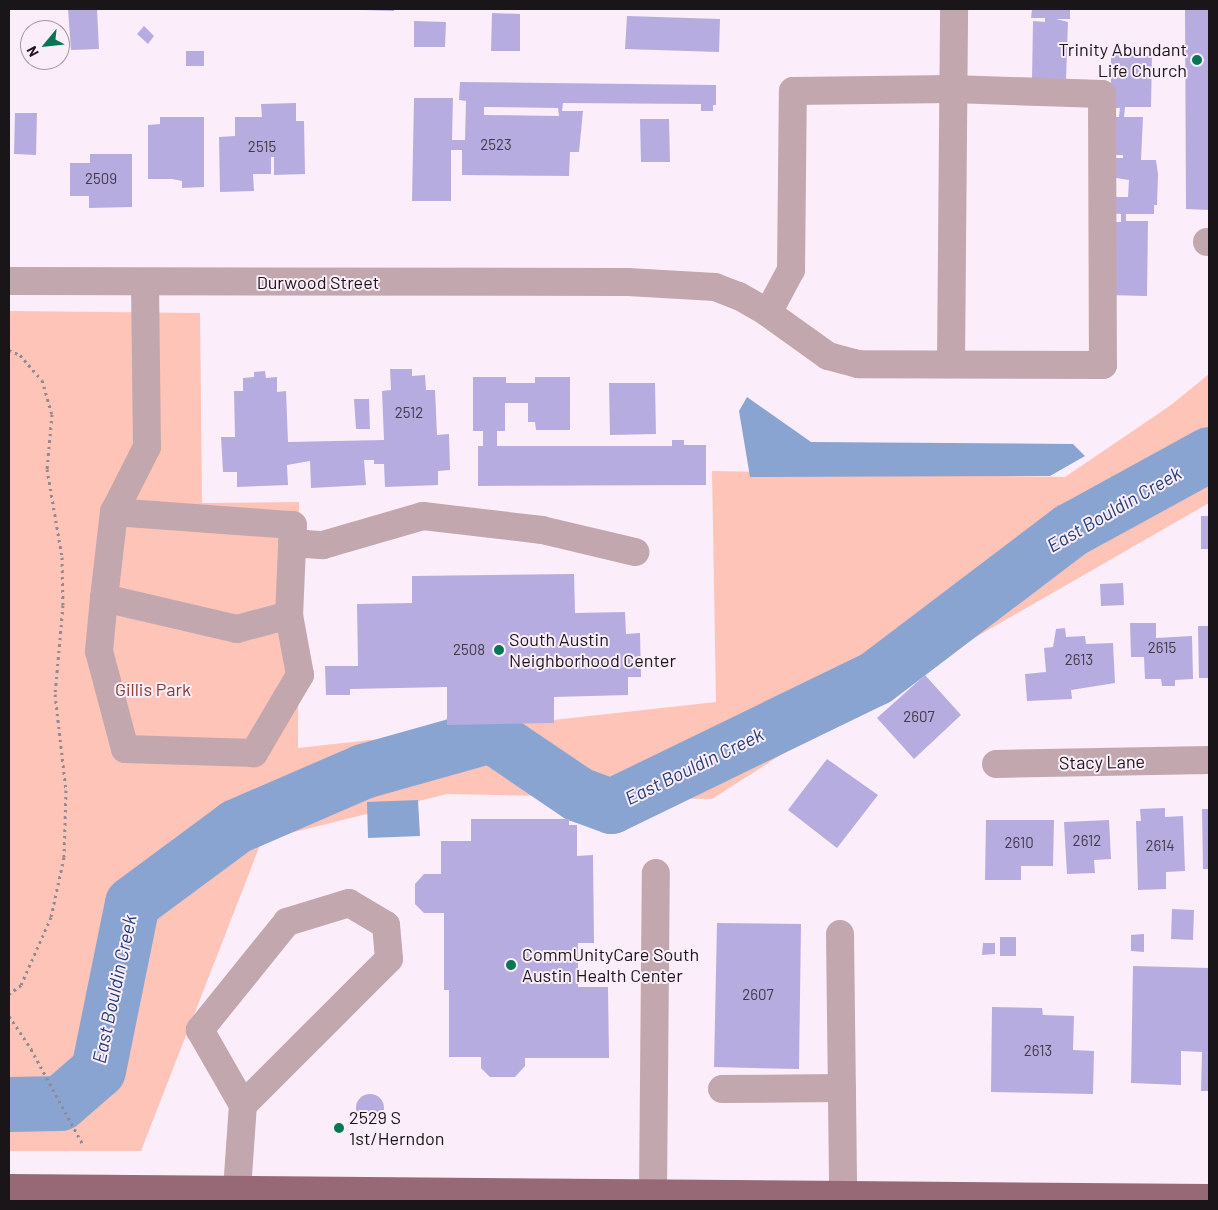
<!DOCTYPE html>
<html>
<head>
<meta charset="utf-8">
<style>
  body { margin:0 }
  #map { position:relative; width:1218px; height:1210px; overflow:hidden; background:#fbeefa; font-family:Barlow,sans-serif }
  div>[style] { position:absolute }
  .green>* { inset:0; background:#fec4b7 }
  .water>* { inset:0; background:#8aa4d2 }
  .river>* { height:55px; margin:-27.5px; padding:0 27.5px; transform-origin:27.5px; border-radius:27.5px; background:#8aa4d2 }
  .building>* { inset:0; background:#b7acdf }
  .round { border-radius:50% }
  .path>* { height:3px; margin-top:-1.5px; transform-origin:0; background:repeating-linear-gradient(90deg,#928991 0 2.5px,transparent 0 6.5px) }
  .minor>* { height:28px; margin:-14px; padding:0 14px; transform-origin:14px; border-radius:14px; background:#c2a7ae }
  .major>* { height:28px; margin:-14px; padding:0 14px; transform-origin:14px; border-radius:14px; background:#976875 }
  .dots>* { width:14px; height:14px; translate:-50% -50%; box-sizing:border-box; border:2px solid #fbeefa; border-radius:50% }
  span { translate:-50% -50%; white-space:nowrap; text-align:center; line-height:1.15; -webkit-text-stroke:4px #fbeefa; paint-order:stroke }
  .number-label { font-size:15px; color:#413b4a }
  .number-label span { -webkit-text-stroke-width:0 }
  .poi-label { font-size:18px; color:#1a1519 }
  .right { translate:-100% -50%; text-align:right }
  .left { translate:0 -50%; text-align:left }
  .street-label { font-size:18px; color:#1a1519 }
  .park-label { font-size:18px; color:#853c2d }
  .water-label { font-size:19px; color:#1f3d76; font-style:italic }
  .frame { position:absolute; inset:0; border:10px solid #1a1519; pointer-events:none }
  .north { position:absolute; left:20px; top:20px; width:50px; height:50px; box-sizing:border-box; background:#fbeefa; border:1px solid #a197a0; border-radius:50%; rotate:242deg; font-size:14px; font-weight:700; line-height:20px; text-align:center; color:#1a1519 }
  .north::after { content:''; display:block; margin:auto; width:18px; height:22px; background:#027752; clip-path:polygon(50% 0,100% 100%,50% 72%,0 100%) }
</style>
</head>
<body>
<div id="map">
  <div class="green">
    <i style="clip-path:polygon(9px 311px,200px 313px,202px 503px,299px 502px,298px 748px,716px 702px,712px 471px,1065px 477px,1171px 405px,1209px 374px,1209px 503px,868px 699px,712px 799px,447px 794px,262px 840px,141px 1151px,9px 1151px)"></i>
  </div>
  <div class="water">
    <i style="clip-path:polygon(747px 397px,811px 442px,1073px 444px,1085px 456px,1050px 476px,750px 477px,739px 411px)"></i>
    <i style="clip-path:polygon(418px 800px,420px 836px,368px 838px,367px 802px)"></i>
  </div>
  <div class="river">
    <i style="left:9px;top:1104px;width:51px;rotate:-1.1deg"></i>
    <i style="left:60px;top:1103px;width:50px;rotate:-41deg"></i>
    <i style="left:98px;top:1070px;width:170px;rotate:-78.5deg"></i>
    <i style="left:132px;top:903px;width:129px;rotate:-36.5deg"></i>
    <i style="left:236px;top:826px;width:138px;rotate:-23.4deg"></i>
    <i style="left:363px;top:771px;width:133px;rotate:-15.7deg"></i>
    <i style="left:491px;top:735px;width:105px;rotate:34.1deg"></i>
    <i style="left:578px;top:794px;width:35px;rotate:20deg"></i>
    <i style="left:611px;top:806px;width:293px;rotate:-25.9deg"></i>
    <i style="left:875px;top:678px;width:245px;rotate:-37.2deg"></i>
    <i style="left:1070px;top:530px;width:158px;rotate:-28.7deg"></i>
  </div>
  <div class="building">
    <i style="clip-path:polygon(68px 9px,97px 9px,99px 49px,71px 50px)"></i>
    <i style="clip-path:polygon(363px 9px,394px 9px,394px 11px,363px 10px)"></i>
    <i style="clip-path:polygon(1032px 9px,1070px 9px,1070px 19px,1056px 19px,1068px 22px,1066px 80px,1032px 80px,1033px 21px,1045px 22px,1045px 18px,1031px 18px)"></i>
    <i style="clip-path:polygon(1185px 9px,1209px 9px,1209px 210px,1186px 209px)"></i>
    <i style="clip-path:polygon(492px 13px,520px 14px,520px 51px,491px 51px)"></i>
    <i style="clip-path:polygon(627px 16px,720px 19px,719px 52px,625px 49px)"></i>
    <i style="clip-path:polygon(414px 21px,446px 22px,445px 47px,414px 47px)"></i>
    <i style="clip-path:polygon(144px 26px,154px 36px,148px 44px,137px 34px)"></i>
    <i style="clip-path:polygon(186px 51px,204px 51px,204px 66px,186px 66px)"></i>
    <i style="clip-path:polygon(1111px 54px,1152px 54px,1151px 107px,1125px 107px,1124px 117px,1143px 117px,1141px 160px,1156px 160px,1158px 174px,1157px 205px,1154px 205px,1154px 214px,1126px 214px,1126px 221px,1148px 221px,1147px 296px,1106px 295px,1107px 222px,1121px 222px,1121px 214px,1109px 213px,1109px 197px,1128px 197px,1129px 180px,1110px 177px,1110px 158px,1123px 158px,1123px 155px,1111px 155px,1112px 117px,1119px 117px,1120px 108px,1111px 108px)"></i>
    <i style="clip-path:polygon(evenodd,460px 82px,716px 85px,716px 105px,713px 105px,713px 111px,701px 111px,701px 104px,563px 103px,562px 111px,583px 111px,579px 152px,570px 152px,569px 176px,462px 175px,462px 150px,451px 150px,451px 201px,412px 201px,414px 98px,453px 98px,452px 140px,465px 140px,466px 101px,459px 100px,460px 82px,484px 107px,558px 108px,559px 116px,484px 115px,484px 107px)"></i>
    <i style="clip-path:polygon(296px 103px,296px 121px,304px 121px,305px 174px,274px 175px,274px 157px,271px 157px,271px 174px,253px 174px,254px 191px,220px 192px,219px 137px,235px 136px,235px 117px,262px 117px,261px 104px)"></i>
    <i style="clip-path:polygon(15px 113px,37px 113px,36px 155px,14px 154px)"></i>
    <i style="clip-path:polygon(160px 117px,204px 117px,204px 187px,182px 188px,182px 181px,172px 179px,148px 179px,148px 125px,160px 124px)"></i>
    <i style="clip-path:polygon(640px 119px,669px 119px,670px 162px,641px 162px)"></i>
    <i style="clip-path:polygon(90px 154px,132px 154px,132px 207px,89px 208px,89px 196px,70px 196px,70px 163px,90px 163px)"></i>
    <i style="clip-path:polygon(390px 369px,412px 369px,412px 376px,425px 375px,426px 390px,435px 390px,437px 435px,449px 434px,450px 470px,438px 471px,438px 485px,385px 487px,384px 464px,374px 464px,374px 460px,364px 460px,366px 485px,311px 488px,310px 461px,287px 465px,288px 485px,237px 487px,237px 472px,223px 472px,221px 437px,235px 437px,234px 391px,243px 391px,243px 378px,254px 377px,254px 372px,265px 371px,266px 378px,277px 377px,277px 392px,286px 391px,288px 442px,384px 440px,382px 391px,391px 390px)"></i>
    <i style="clip-path:polygon(473px 377px,506px 377px,506px 383px,535px 383px,535px 377px,570px 377px,570px 430px,536px 430px,535px 422px,528px 422px,528px 403px,505px 403px,505px 431px,497px 431px,497px 446px,672px 446px,672px 440px,684px 440px,684px 445px,706px 445px,706px 485px,478px 486px,478px 446px,483px 446px,483px 431px,473px 431px)"></i>
    <i style="clip-path:polygon(609px 383px,655px 383px,656px 434px,610px 435px)"></i>
    <i style="clip-path:polygon(354px 399px,369px 399px,370px 429px,356px 429px)"></i>
    <i style="clip-path:polygon(1201px 516px,1209px 516px,1209px 549px,1201px 549px)"></i>
    <i style="clip-path:polygon(574px 574px,575px 613px,625px 612px,626px 634px,640px 633px,641px 677px,628px 677px,628px 695px,554px 697px,554px 723px,447px 725px,447px 687px,350px 689px,350px 695px,326px 695px,325px 666px,358px 666px,357px 604px,412px 603px,412px 576px)"></i>
    <i style="clip-path:polygon(1123px 583px,1124px 605px,1101px 606px,1100px 584px)"></i>
    <i style="clip-path:polygon(1130px 623px,1156px 623px,1156px 638px,1192px 636px,1193px 679px,1175px 680px,1175px 686px,1162px 686px,1161px 679px,1145px 679px,1144px 657px,1131px 657px)"></i>
    <i style="clip-path:polygon(1198px 626px,1209px 626px,1209px 678px,1199px 678px)"></i>
    <i style="clip-path:polygon(1065px 628px,1066px 637px,1085px 636px,1086px 644px,1113px 643px,1115px 683px,1071px 690px,1072px 699px,1027px 701px,1025px 674px,1046px 672px,1044px 648px,1053px 647px,1056px 629px)"></i>
    <i style="clip-path:polygon(925px 675px,961px 715px,914px 759px,877px 718px)"></i>
    <i style="clip-path:polygon(827px 759px,878px 795px,837px 848px,788px 810px)"></i>
    <i style="clip-path:polygon(1165px 808px,1165px 817px,1183px 816px,1185px 871px,1166px 872px,1166px 889px,1138px 890px,1136px 821px,1141px 821px,1140px 809px)"></i>
    <i style="clip-path:polygon(1202px 809px,1209px 809px,1209px 869px,1203px 869px)"></i>
    <i style="clip-path:polygon(471px 819px,569px 819px,569px 825px,577px 825px,577px 856px,593px 855px,594px 943px,578px 943px,578px 987px,608px 987px,609px 1058px,525px 1058px,525px 1066px,515px 1077px,490px 1077px,481px 1068px,481px 1057px,449px 1057px,449px 990px,444px 990px,444px 913px,424px 913px,415px 904px,415px 884px,424px 874px,441px 874px,441px 841px,471px 841px)"></i>
    <i style="clip-path:polygon(986px 820px,1054px 820px,1053px 866px,1021px 866px,1021px 880px,985px 880px)"></i>
    <i style="clip-path:polygon(1109px 820px,1111px 859px,1094px 860px,1095px 873px,1067px 874px,1064px 822px)"></i>
    <i style="clip-path:polygon(1172px 909px,1194px 910px,1193px 940px,1171px 939px)"></i>
    <i style="clip-path:polygon(717px 923px,801px 924px,799px 1069px,714px 1067px)"></i>
    <i style="clip-path:polygon(1144px 934px,1144px 952px,1131px 951px,1131px 935px)"></i>
    <i style="clip-path:polygon(1000px 937px,1016px 937px,1016px 956px,1000px 956px)"></i>
    <i style="clip-path:polygon(983px 943px,995px 943px,995px 954px,982px 955px)"></i>
    <i style="clip-path:polygon(1133px 966px,1209px 968px,1209px 1091px,1201px 1091px,1202px 1052px,1181px 1051px,1181px 1085px,1131px 1083px)"></i>
    <i style="clip-path:polygon(992px 1007px,1042px 1008px,1043px 1015px,1074px 1016px,1073px 1050px,1094px 1051px,1093px 1094px,991px 1092px)"></i>
    <i class="round" style="left:356px;top:1094px;width:28px;height:28px"></i>
  </div>
  <div class="path">
    <i style="left:9px;top:350px;width:12px;rotate:24deg"></i>
    <i style="left:20px;top:355px;width:33px;rotate:49deg"></i>
    <i style="left:42px;top:380px;width:35px;rotate:74deg"></i>
    <i style="left:52px;top:414px;width:55px;rotate:95.2deg"></i>
    <i style="left:47px;top:469px;width:89px;rotate:80.3deg"></i>
    <i style="left:62px;top:557px;width:48px;rotate:88.8deg"></i>
    <i style="left:63px;top:605px;width:89px;rotate:95.1deg"></i>
    <i style="left:55px;top:694px;width:97px;rotate:83.5deg"></i>
    <i style="left:66px;top:790px;width:67px;rotate:91.7deg"></i>
    <i style="left:64px;top:857px;width:61px;rotate:102.2deg"></i>
    <i style="left:51px;top:917px;width:74px;rotate:113.8deg"></i>
    <i style="left:21px;top:985px;width:15px;rotate:143deg"></i>
    <i style="left:9px;top:1016px;width:40px;rotate:56deg"></i>
    <i style="left:31px;top:1049px;width:107px;rotate:61.5deg"></i>
  </div>
  <div class="minor">
    <i style="left:952px;top:89px;width:150px;rotate:1.9deg"></i>
    <i style="left:1102px;top:94px;width:271px;rotate:89.8deg"></i>
    <i style="left:1103px;top:365px;width:245px;rotate:-179.8deg"></i>
    <i style="left:858px;top:364px;width:31px;rotate:-165deg"></i>
    <i style="left:828px;top:356px;width:74px;rotate:-144.4deg"></i>
    <i style="left:768px;top:313px;width:49px;rotate:-61.9deg"></i>
    <i style="left:791px;top:270px;width:179px;rotate:-89.4deg"></i>
    <i style="left:793px;top:91px;width:159px;rotate:-0.7deg"></i>
    <i style="left:1207px;top:242px;width:2px"></i>
    <i style="left:9px;top:281px;width:619px;rotate:0.09deg"></i>
    <i style="left:628px;top:282px;width:87px;rotate:3.3deg"></i>
    <i style="left:715px;top:287px;width:26px;rotate:21deg"></i>
    <i style="left:739px;top:296px;width:34px;rotate:30deg"></i>
    <i style="left:951px;top:363px;width:354px;rotate:-89.5deg"></i>
    <i style="left:114px;top:512px;width:179px;rotate:4.2deg"></i>
    <i style="left:293px;top:525px;width:90px;rotate:92.5deg"></i>
    <i style="left:292px;top:543px;width:31px;rotate:4deg"></i>
    <i style="left:323px;top:545px;width:104px;rotate:-16.2deg"></i>
    <i style="left:423px;top:516px;width:120px;rotate:6.7deg"></i>
    <i style="left:542px;top:530px;width:96px;rotate:13.3deg"></i>
    <i style="left:104px;top:598px;width:137px;rotate:13.1deg"></i>
    <i style="left:237px;top:629px;width:54px;rotate:-15.1deg"></i>
    <i style="left:289px;top:615px;width:61px;rotate:79.6deg"></i>
    <i style="left:300px;top:675px;width:91px;rotate:120.5deg"></i>
    <i style="left:254px;top:753px;width:129px;rotate:-178.2deg"></i>
    <i style="left:125px;top:749px;width:101px;rotate:-104.9deg"></i>
    <i style="left:99px;top:651px;width:53px;rotate:-84.6deg"></i>
    <i style="left:104px;top:598px;width:87px;rotate:-83.4deg"></i>
    <i style="left:114px;top:512px;width:73px;rotate:-63.1deg"></i>
    <i style="left:147px;top:447px;width:164px;rotate:-90.7deg"></i>
    <i style="left:996px;top:764px;width:213px;rotate:-1.1deg"></i>
    <i style="left:840px;top:934px;width:261px;rotate:89.3deg"></i>
    <i style="left:722px;top:1089px;width:120px;rotate:-0.5deg"></i>
    <i style="left:237px;top:1190px;width:85px;rotate:-86deg"></i>
    <i style="left:243px;top:1105px;width:206px;rotate:-45deg"></i>
    <i style="left:389px;top:959px;width:34px;rotate:-95deg"></i>
    <i style="left:386px;top:925px;width:43px;rotate:-149.3deg"></i>
    <i style="left:349px;top:903px;width:65px;rotate:163deg"></i>
    <i style="left:287px;top:922px;width:139px;rotate:128.9deg"></i>
    <i style="left:200px;top:1030px;width:86px;rotate:60.2deg"></i>
    <i style="left:653px;top:1194px;width:321px;rotate:-89.5deg"></i>
  </div>
  <div class="major">
    <i style="left:9px;top:1188px;width:1200px;rotate:0.48deg"></i>
  </div>
  <div class="dots">
    <i style="left:1197px;top:60px;background:#027752"></i>
    <i style="left:499px;top:650px;background:#027752"></i>
    <i style="left:511px;top:965px;background:#027752"></i>
    <i style="left:339px;top:1128px;background:#027752"></i>
  </div>
  <div class="number-label">
    <span style="left:496px;top:145px">2523</span>
    <span style="left:262px;top:147px">2515</span>
    <span style="left:101px;top:179px">2509</span>
    <span style="left:409px;top:413px">2512</span>
    <span style="left:1162px;top:648px">2615</span>
    <span style="left:469px;top:650px">2508</span>
    <span style="left:1079px;top:660px">2613</span>
    <span style="left:919px;top:717px">2607</span>
    <span style="left:1087px;top:841px">2612</span>
    <span style="left:1019px;top:843px">2610</span>
    <span style="left:1160px;top:846px">2614</span>
    <span style="left:758px;top:995px">2607</span>
    <span style="left:1038px;top:1051px">2613</span>
  </div>
  <div class="poi-label">
    <span class="right" style="left:1187px;top:60px">Trinity Abundant<br>Life Church</span>
    <span class="left" style="left:509px;top:650px">South Austin<br>Neighborhood Center</span>
    <span class="left" style="left:522px;top:965px">CommUnityCare South<br>Austin Health Center</span>
    <span class="left" style="left:349px;top:1128px">2529 S<br>1st/Herndon</span>
  </div>
  <div class="street-label">
    <span style="left:318px;top:282px">Durwood Street</span>
    <span style="left:1102px;top:762px;rotate:-1deg">Stacy Lane</span>
  </div>
  <div class="park-label">
    <span style="left:153px;top:689px">Gillis Park</span>
  </div>
  <div class="water-label">
    <span style="left:1114px;top:509px;rotate:-30deg">East Bouldin Creek</span>
    <span style="left:694px;top:766px;rotate:-26deg">East Bouldin Creek</span>
    <span style="left:114px;top:989px;rotate:-78deg">East Bouldin Creek</span>
  </div>
  <div class="frame"></div>
  <div class="north">N</div>
</div>
</body>
</html>
